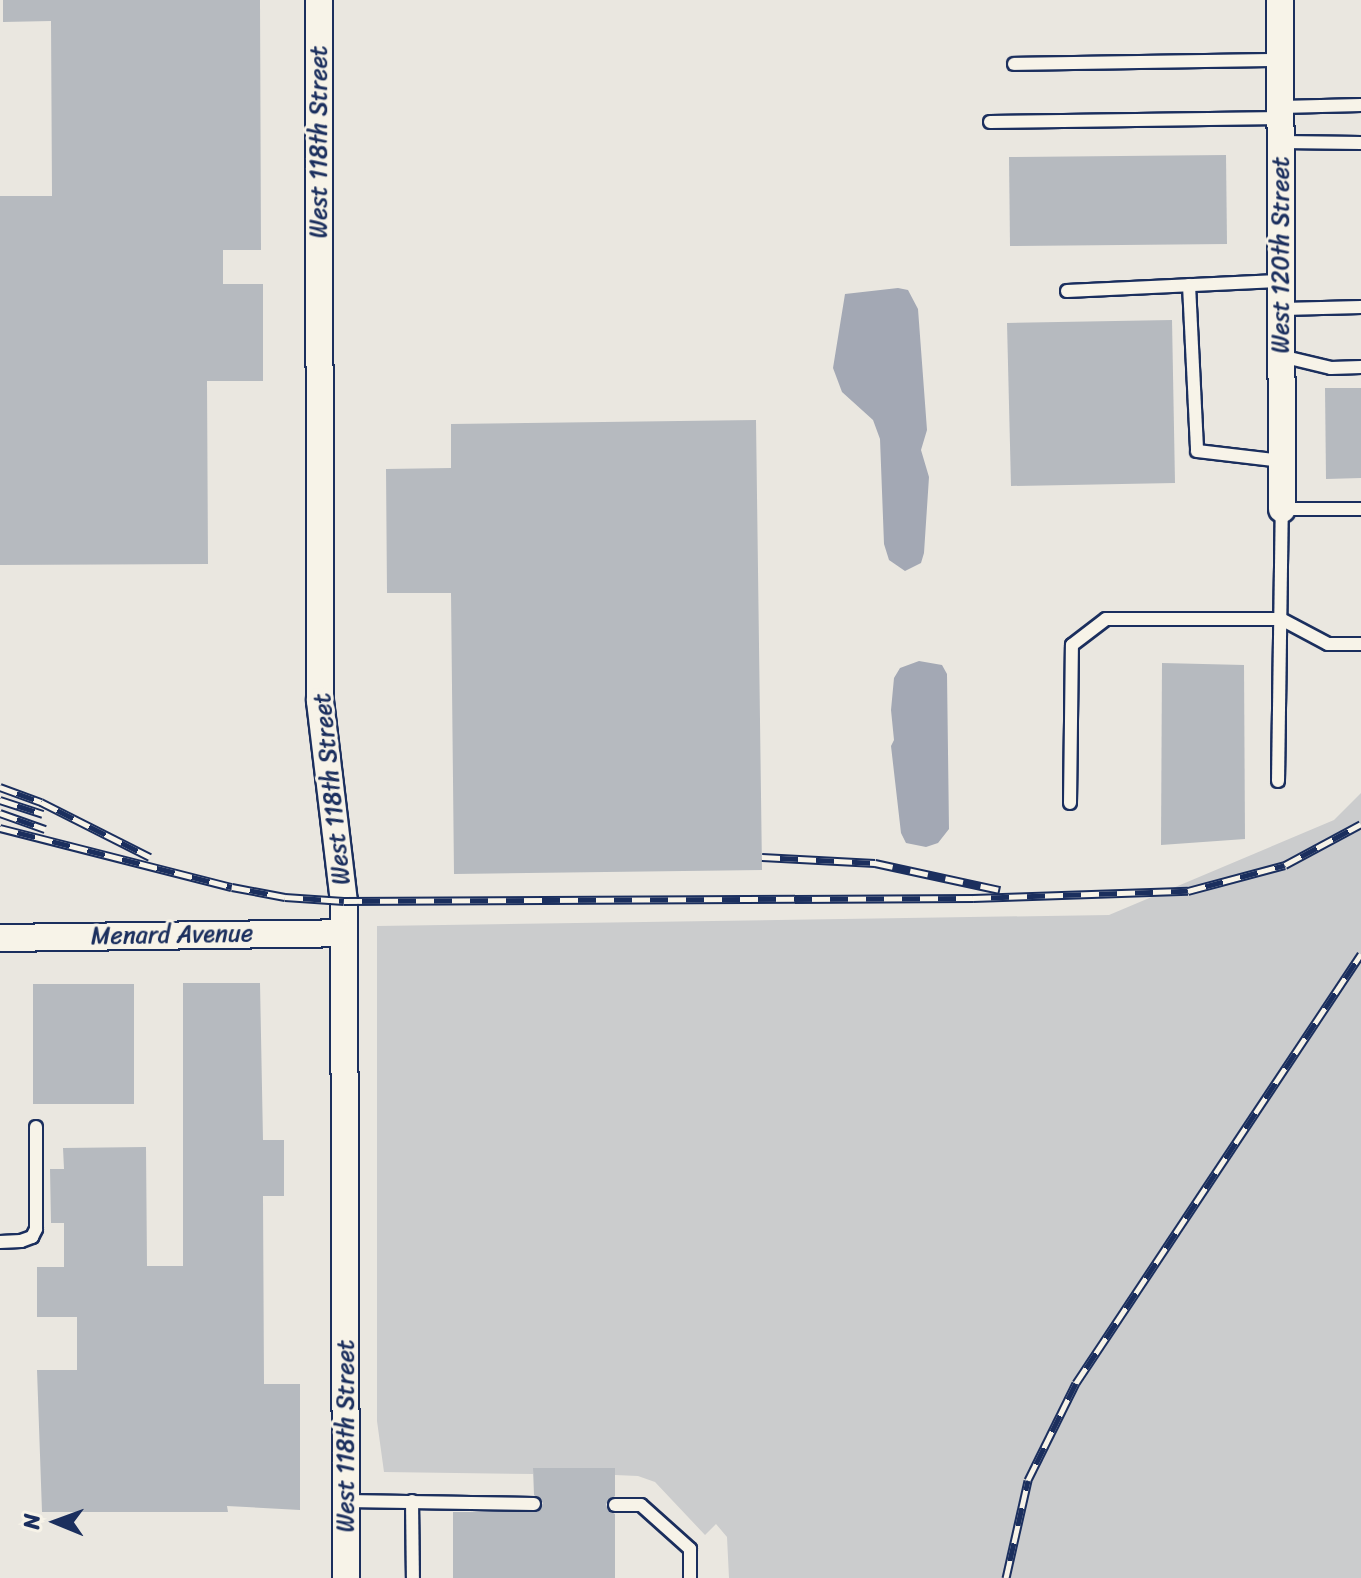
<!DOCTYPE html>
<html>
<head>
<meta charset="utf-8">
<style>
  body { margin:0 }
  #map { position:relative; width:1361px; height:1578px; overflow:hidden; background:#eae7e0; font-family:Sriracha,sans-serif }
  div>[style] { position:absolute }
  .green>* { inset:0; background:#cbcccd }
  .water>* { inset:0; background:#a3a8b4 }
  .building>* { inset:0; background:#b6babf }
  .roads { filter:drop-shadow(2px 0 #1b2f5e) drop-shadow(-2px 0 #1b2f5e) drop-shadow(0 2px #1b2f5e) drop-shadow(0 -2px #1b2f5e) }
  .service>* { height:12px; margin:-6px; padding:0 6px; transform-origin:6px; border-radius:6px; background:#f7f3e8 }
  .minor>* { height:26px; margin:-13px; padding:0 13px; transform-origin:13px; border-radius:13px; background:#f7f3e8 }
  .rail>* { height:9px; margin-top:-4.5px; transform-origin:0; background:repeating-linear-gradient(90deg,#f7f3e8 0 18px,#1b2f5e 0 36px); box-sizing:border-box; border-block:2px solid #1b2f5e }
  span { translate:-50% -50%; white-space:nowrap; text-align:center; line-height:1.15; -webkit-text-stroke:6px #f7f3e8; paint-order:stroke }
  .street-label { font-size:24px; color:#1b2f5e }
  .north { position:absolute; left:16px; top:1482px; width:80px; height:80px; -webkit-text-stroke:6px #f7f3e8; paint-order:stroke; rotate:271deg; font-size:22px; font-weight:700; line-height:32px; text-align:center; color:#1b2f5e }
  .north::after { content:''; display:block; margin:auto; width:28px; height:36px; background:#1b2f5e; clip-path:polygon(50% 0,100% 100%,50% 72%,0 100%) }
</style>
</head>
<body>
<div id="map">
  <div class="green">
    <i style="clip-path:polygon(1361px 793px,1361px 1578px,729px 1578px,727px 1537px,716px 1524px,705px 1535px,655px 1482px,638px 1476px,615px 1475px,615px 1468px,534px 1468px,533px 1474px,384px 1472px,377px 1421px,377px 926px,1109px 915px,1334px 820px)"></i>
  </div>
  <div class="water">
    <i style="clip-path:polygon(898px 288px,908px 290px,918px 309px,927px 430px,921px 450px,929px 477px,924px 553px,921px 563px,905px 571px,889px 560px,884px 544px,880px 439px,873px 420px,842px 392px,833px 368px,845px 294px)"></i>
    <i style="clip-path:polygon(919px 661px,942px 665px,947px 674px,949px 829px,938px 843px,926px 847px,906px 843px,901px 833px,891px 746px,894px 740px,891px 710px,894px 678px,900px 668px)"></i>
  </div>
  <div class="building">
    <i style="clip-path:polygon(3px 0,260px 0,261px 250px,223px 250px,223px 284px,263px 284px,263px 381px,207px 381px,208px 564px,0 565px,0 196px,52px 196px,51px 21px,3px 22px)"></i>
    <i style="clip-path:polygon(1226px 155px,1227px 244px,1010px 246px,1009px 157px)"></i>
    <i style="clip-path:polygon(1172px 320px,1175px 483px,1011px 486px,1007px 323px)"></i>
    <i style="clip-path:polygon(1325px 388px,1361px 388px,1361px 478px,1326px 479px)"></i>
    <i style="clip-path:polygon(756px 420px,762px 870px,454px 874px,451px 593px,387px 593px,386px 469px,451px 468px,451px 424px)"></i>
    <i style="clip-path:polygon(1162px 663px,1244px 665px,1245px 839px,1161px 845px)"></i>
    <i style="clip-path:polygon(183px 983px,260px 983px,263px 1140px,284px 1140px,284px 1196px,263px 1196px,264px 1384px,300px 1384px,300px 1510px,227px 1506px,228px 1512px,42px 1512px,37px 1370px,77px 1370px,77px 1317px,37px 1317px,37px 1267px,64px 1267px,64px 1223px,51px 1223px,50px 1169px,64px 1169px,63px 1148px,146px 1147px,147px 1266px,183px 1266px)"></i>
    <i style="clip-path:polygon(33px 984px,134px 984px,134px 1104px,33px 1104px)"></i>
    <i style="clip-path:polygon(533px 1468px,615px 1468px,615px 1496px,606px 1504px,608px 1510px,615px 1514px,615px 1578px,453px 1578px,453px 1512px,538px 1512px,543px 1503px,534px 1495px)"></i>
  </div>
  <div class="roads">
    <div class="service">
      <i style="left:1014px;top:64px;width:267px;rotate:-0.9deg"></i>
      <i style="left:1281px;top:107px;width:80px;rotate:-1.4deg"></i>
      <i style="left:990px;top:122px;width:292px;rotate:-0.8deg"></i>
      <i style="left:1282px;top:142px;width:79px;rotate:0.7deg"></i>
      <i style="left:1189px;top:285px;width:166px;rotate:87.2deg"></i>
      <i style="left:1197px;top:451px;width:86px;rotate:6.7deg"></i>
      <i style="left:1067px;top:291px;width:216px;rotate:-2.7deg"></i>
      <i style="left:1283px;top:309px;width:78px;rotate:-1.5deg"></i>
      <i style="left:1281px;top:356px;width:51px;rotate:13.5deg"></i>
      <i style="left:1331px;top:368px;width:30px;rotate:-2deg"></i>
      <i style="left:1278px;top:781px;width:272px;rotate:-89.2deg"></i>
      <i style="left:1282px;top:509px;width:79px"></i>
      <i style="left:1070px;top:803px;width:158px;rotate:-89.3deg"></i>
      <i style="left:1072px;top:645px;width:43px;rotate:-37.4deg"></i>
      <i style="left:1106px;top:619px;width:175px"></i>
      <i style="left:1281px;top:619px;width:53px;rotate:28deg"></i>
      <i style="left:1328px;top:644px;width:33px"></i>
      <i style="left:0;top:1242px;width:21px;rotate:-3deg"></i>
      <i style="left:21px;top:1241px;width:12px;rotate:-20deg"></i>
      <i style="left:32px;top:1237px;width:9px;rotate:-63deg"></i>
      <i style="left:36px;top:1229px;width:102px;rotate:-90deg"></i>
      <i style="left:346px;top:1501px;width:188px;rotate:0.9deg"></i>
      <i style="left:412px;top:1501px;width:77px;rotate:89.3deg"></i>
      <i style="left:615px;top:1505px;width:26px"></i>
      <i style="left:641px;top:1505px;width:66px;rotate:41.9deg"></i>
      <i style="left:690px;top:1549px;width:29px;rotate:90deg"></i>
    </div>
    <div class="minor">
      <i style="left:319px;top:0;width:701px;rotate:89.92deg"></i>
      <i style="left:320px;top:701px;width:201px;rotate:83.2deg"></i>
      <i style="left:344px;top:901px;width:677px;rotate:89.83deg"></i>
      <i style="left:1280px;top:0;width:509px;rotate:89.77deg"></i>
      <i style="left:0;top:938px;width:344px;rotate:-0.8deg"></i>
    </div>
  </div>
  <div class="rail">
    <i style="left:0;top:787px;width:44px;rotate:20.1deg"></i>
    <i style="left:41px;top:802px;width:122px;rotate:26.8deg"></i>
    <i style="left:0;top:800px;width:45px;rotate:18deg"></i>
    <i style="left:0;top:813px;width:48px;rotate:19.6deg"></i>
    <i style="left:0;top:828px;width:239px;rotate:14.3deg"></i>
    <i style="left:232px;top:887px;width:54px;rotate:10.7deg"></i>
    <i style="left:285px;top:897px;width:59px;rotate:3.9deg"></i>
    <i style="left:344px;top:901px;width:629px;rotate:-0.27deg"></i>
    <i style="left:973px;top:898px;width:215px;rotate:-1.9deg"></i>
    <i style="left:1188px;top:891px;width:100px;rotate:-15deg"></i>
    <i style="left:1285px;top:865px;width:86px;rotate:-28.3deg"></i>
    <i style="left:762px;top:857px;width:113px;rotate:3deg"></i>
    <i style="left:875px;top:863px;width:128px;rotate:12.2deg"></i>
    <i style="left:1006px;top:1578px;width:100px;rotate:-77.3deg"></i>
    <i style="left:1028px;top:1480px;width:108px;rotate:-63.7deg"></i>
    <i style="left:1076px;top:1383px;width:515px;rotate:-56.4deg"></i>
  </div>
  <div class="street-label">
    <span style="left:319px;top:142px;rotate:-90deg">West 118th Street</span>
    <span style="left:1281px;top:255px;rotate:-90deg">West 120th Street</span>
    <span style="left:332px;top:789px;rotate:-96deg">West 118th Street</span>
    <span style="left:172px;top:935px;rotate:-1deg">Menard Avenue</span>
    <span style="left:346px;top:1436px;rotate:-90deg">West 118th Street</span>
  </div>
  <div class="north">N</div>
</div>
</body>
</html>
